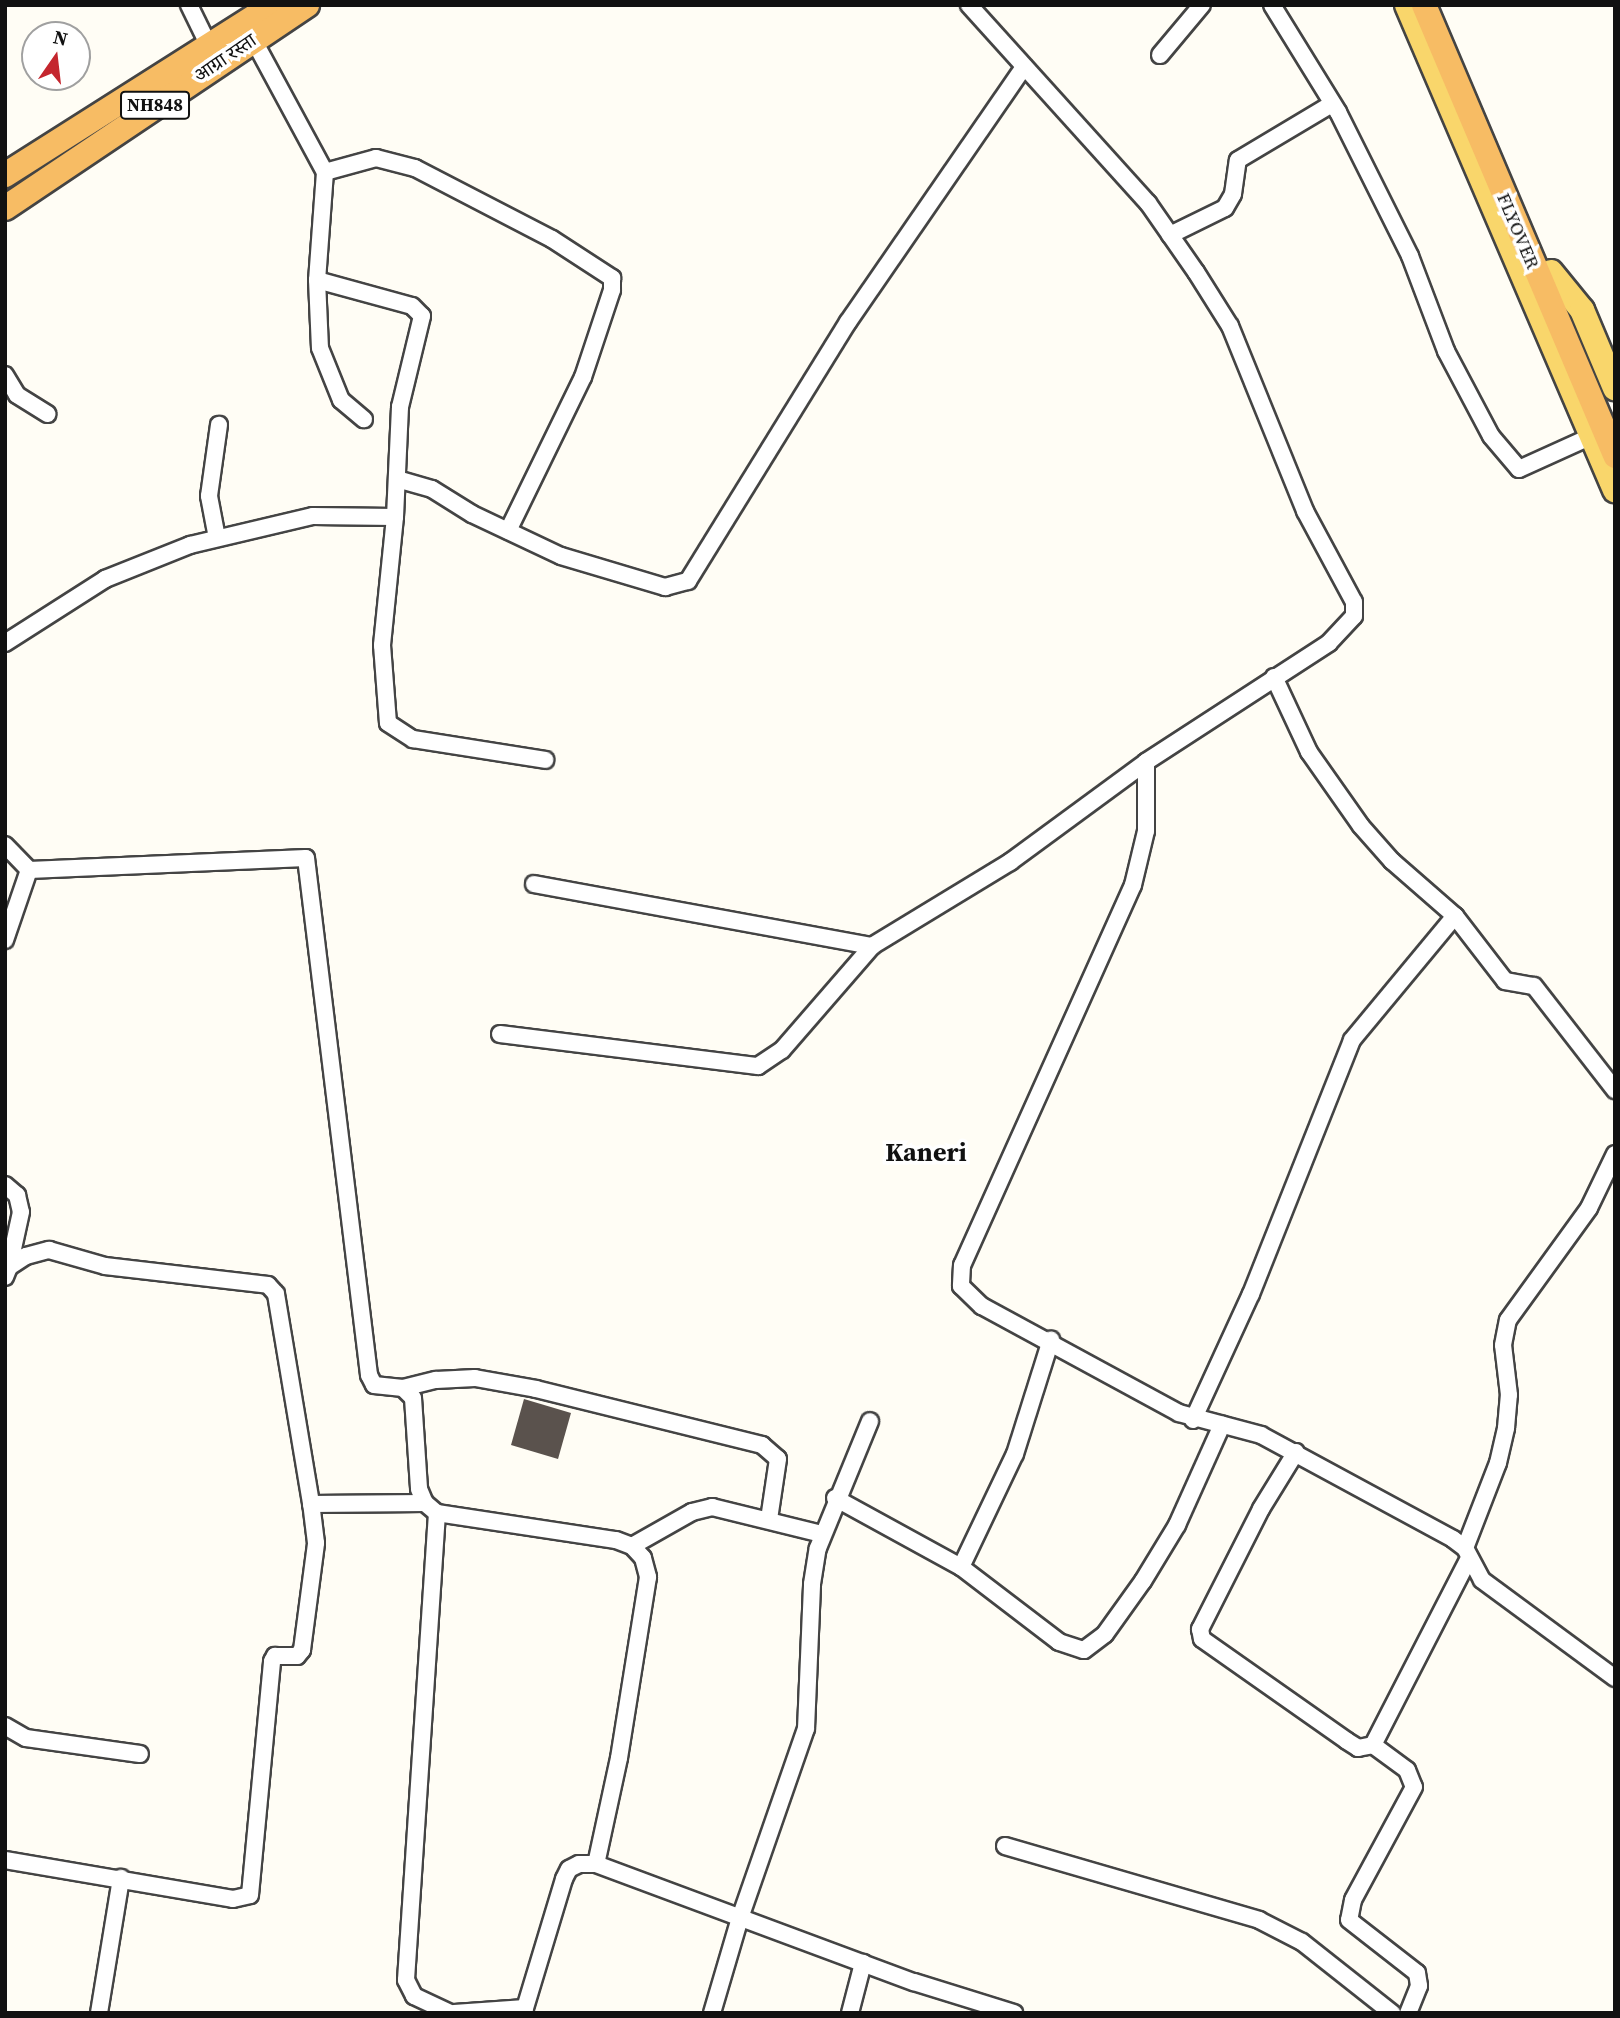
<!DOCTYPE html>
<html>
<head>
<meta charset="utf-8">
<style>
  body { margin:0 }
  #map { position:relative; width:1620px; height:2018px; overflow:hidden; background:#fffdf5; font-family:"Source Serif 4","Noto Sans Devanagari",serif }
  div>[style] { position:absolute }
  .building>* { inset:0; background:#5a524d }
  .roads { filter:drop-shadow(2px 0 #444) drop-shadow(-2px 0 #444) drop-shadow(0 2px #444) drop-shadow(0 -2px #444) }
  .minor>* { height:16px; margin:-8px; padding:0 8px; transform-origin:8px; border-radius:8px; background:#fff }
  .primary>* { height:24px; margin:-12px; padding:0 12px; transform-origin:12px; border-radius:12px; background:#f9d66b }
  .trunk>* { height:24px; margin:-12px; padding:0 12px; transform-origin:12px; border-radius:12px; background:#f7bc64 }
  span { translate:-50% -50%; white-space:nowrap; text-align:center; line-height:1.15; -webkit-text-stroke:7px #fff; paint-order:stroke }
  .shield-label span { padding:2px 5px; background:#fff; border:2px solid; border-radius:5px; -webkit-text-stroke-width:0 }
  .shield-label { font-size:18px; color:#111; font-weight:700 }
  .street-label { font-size:19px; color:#111 }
  .district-label { font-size:26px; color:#111; font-weight:700 }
  .frame { position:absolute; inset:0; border:7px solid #111; pointer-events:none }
  .north { position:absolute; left:21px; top:21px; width:70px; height:70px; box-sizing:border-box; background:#fff; border:2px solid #a0a0a0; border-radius:50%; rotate:14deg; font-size:19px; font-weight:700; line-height:28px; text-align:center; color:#111 }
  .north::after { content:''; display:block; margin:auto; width:24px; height:32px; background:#c4262e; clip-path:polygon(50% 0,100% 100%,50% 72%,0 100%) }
</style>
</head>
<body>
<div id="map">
  <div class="building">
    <i style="clip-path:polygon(524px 1399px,571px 1413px,558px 1459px,511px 1445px)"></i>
  </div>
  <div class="roads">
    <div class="minor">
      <i style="left:189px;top:5px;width:46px;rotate:64deg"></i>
      <i style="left:969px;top:5px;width:267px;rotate:47.9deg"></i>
      <i style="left:1148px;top:203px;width:84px;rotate:55.2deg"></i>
      <i style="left:1196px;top:272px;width:64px;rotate:57.8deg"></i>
      <i style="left:1230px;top:326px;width:200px;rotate:67.9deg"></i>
      <i style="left:1305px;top:511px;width:103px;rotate:61.7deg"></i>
      <i style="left:1354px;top:602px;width:14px;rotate:90deg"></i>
      <i style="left:1354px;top:616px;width:37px;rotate:133deg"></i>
      <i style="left:1329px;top:643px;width:218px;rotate:147deg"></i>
      <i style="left:1146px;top:762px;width:69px;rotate:90deg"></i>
      <i style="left:1146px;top:831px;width:56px;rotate:103.5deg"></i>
      <i style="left:1133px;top:885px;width:417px;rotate:114.2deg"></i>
      <i style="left:962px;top:1265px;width:21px;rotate:93deg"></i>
      <i style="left:961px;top:1286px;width:29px;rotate:44deg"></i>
      <i style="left:982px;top:1306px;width:224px;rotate:28.5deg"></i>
      <i style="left:1179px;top:1413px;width:85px;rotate:15deg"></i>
      <i style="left:1261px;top:1435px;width:218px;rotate:28.4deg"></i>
      <i style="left:1453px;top:1539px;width:15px;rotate:37deg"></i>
      <i style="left:1465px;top:1548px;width:36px;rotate:62deg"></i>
      <i style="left:1482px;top:1580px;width:165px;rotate:36.4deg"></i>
      <i style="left:1272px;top:5px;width:126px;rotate:58.3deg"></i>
      <i style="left:1338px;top:112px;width:161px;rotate:63.4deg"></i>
      <i style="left:1410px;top:256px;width:102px;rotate:69.2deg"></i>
      <i style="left:1446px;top:351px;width:96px;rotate:62.1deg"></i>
      <i style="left:1491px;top:436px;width:43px;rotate:49.7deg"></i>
      <i style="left:1519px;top:469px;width:80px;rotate:-24.3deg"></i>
      <i style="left:253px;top:39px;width:151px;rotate:61.6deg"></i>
      <i style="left:325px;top:172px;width:108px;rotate:94.2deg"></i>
      <i style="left:317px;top:280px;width:68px;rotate:87.5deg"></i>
      <i style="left:320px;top:348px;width:56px;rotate:68deg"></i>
      <i style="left:341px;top:400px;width:30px;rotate:40deg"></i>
      <i style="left:1160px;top:55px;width:65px;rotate:-50deg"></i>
      <i style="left:325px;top:172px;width:53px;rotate:-15.4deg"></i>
      <i style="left:376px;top:158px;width:40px;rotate:14.4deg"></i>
      <i style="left:415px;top:168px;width:154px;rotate:27.4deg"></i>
      <i style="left:552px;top:239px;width:72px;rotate:33deg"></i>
      <i style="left:612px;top:278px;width:12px;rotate:90deg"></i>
      <i style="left:612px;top:290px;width:92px;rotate:108.4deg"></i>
      <i style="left:583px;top:377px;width:171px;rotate:116deg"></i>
      <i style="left:1170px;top:235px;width:61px;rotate:-26.1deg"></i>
      <i style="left:1225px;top:208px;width:16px;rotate:-60deg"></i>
      <i style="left:1233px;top:194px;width:34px;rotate:-82deg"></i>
      <i style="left:1238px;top:160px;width:109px;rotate:-30.8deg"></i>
      <i style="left:317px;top:280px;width:98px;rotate:15.3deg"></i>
      <i style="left:412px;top:306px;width:14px;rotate:45deg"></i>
      <i style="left:422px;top:316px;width:94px;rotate:103.6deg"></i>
      <i style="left:400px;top:407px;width:110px;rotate:92.6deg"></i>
      <i style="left:395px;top:517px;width:129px;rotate:95.8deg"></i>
      <i style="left:382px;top:645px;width:78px;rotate:85.6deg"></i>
      <i style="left:388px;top:723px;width:30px;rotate:33deg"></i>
      <i style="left:413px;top:739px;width:134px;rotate:9deg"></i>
      <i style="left:5px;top:375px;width:23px;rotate:59deg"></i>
      <i style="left:17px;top:395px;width:36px;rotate:32deg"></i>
      <i style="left:397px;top:479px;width:36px;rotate:16deg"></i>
      <i style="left:432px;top:489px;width:47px;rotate:32deg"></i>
      <i style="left:472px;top:514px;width:98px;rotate:25.3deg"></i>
      <i style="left:561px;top:556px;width:109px;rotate:16.6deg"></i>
      <i style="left:665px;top:587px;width:24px;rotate:-15deg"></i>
      <i style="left:688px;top:581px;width:304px;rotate:-58.3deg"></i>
      <i style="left:848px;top:322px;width:310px;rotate:-55.4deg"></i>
      <i style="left:217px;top:538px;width:43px;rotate:-100.8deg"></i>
      <i style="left:209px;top:496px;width:72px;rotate:-82deg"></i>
      <i style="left:5px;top:643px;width:119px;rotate:-32.6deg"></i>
      <i style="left:105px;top:579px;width:92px;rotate:-21.8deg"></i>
      <i style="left:190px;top:545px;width:126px;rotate:-13.3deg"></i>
      <i style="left:313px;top:516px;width:82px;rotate:0.7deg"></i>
      <i style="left:1274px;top:677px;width:83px;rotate:65deg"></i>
      <i style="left:1309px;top:752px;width:90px;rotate:54.9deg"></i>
      <i style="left:1361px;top:826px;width:47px;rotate:48.5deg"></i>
      <i style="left:1392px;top:861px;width:84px;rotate:41.1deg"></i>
      <i style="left:1455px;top:916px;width:82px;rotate:52.4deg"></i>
      <i style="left:1505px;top:981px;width:29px;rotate:10deg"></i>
      <i style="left:1534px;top:986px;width:132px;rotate:52.1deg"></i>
      <i style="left:5px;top:845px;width:35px;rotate:46deg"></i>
      <i style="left:29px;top:870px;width:277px;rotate:-2.5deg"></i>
      <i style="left:306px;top:858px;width:521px;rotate:83.05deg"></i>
      <i style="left:369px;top:1375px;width:11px;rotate:63deg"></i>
      <i style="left:374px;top:1385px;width:29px;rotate:6deg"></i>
      <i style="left:403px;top:1388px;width:14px;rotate:45deg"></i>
      <i style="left:413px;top:1398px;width:91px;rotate:86.2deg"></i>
      <i style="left:419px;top:1489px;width:15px;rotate:67deg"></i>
      <i style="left:425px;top:1503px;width:16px;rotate:40deg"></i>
      <i style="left:437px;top:1513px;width:468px;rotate:93.8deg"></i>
      <i style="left:406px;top:1980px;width:18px;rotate:63deg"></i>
      <i style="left:414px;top:1996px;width:40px;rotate:25deg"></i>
      <i style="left:534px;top:884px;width:344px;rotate:10.4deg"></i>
      <i style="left:5px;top:940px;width:74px;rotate:-71.1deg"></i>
      <i style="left:500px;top:1034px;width:260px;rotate:7.1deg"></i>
      <i style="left:758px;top:1066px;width:29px;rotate:-34deg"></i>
      <i style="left:782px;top:1050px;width:138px;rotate:-49.1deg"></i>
      <i style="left:872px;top:946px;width:162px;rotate:-31.3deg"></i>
      <i style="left:1010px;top:862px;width:169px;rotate:-36.3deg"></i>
      <i style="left:5px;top:1185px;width:16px;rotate:40deg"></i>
      <i style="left:17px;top:1195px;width:17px;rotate:77deg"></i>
      <i style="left:21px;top:1212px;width:56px;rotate:102.3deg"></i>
      <i style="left:5px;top:1277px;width:11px;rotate:-68deg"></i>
      <i style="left:9px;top:1267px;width:20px;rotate:-33deg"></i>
      <i style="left:26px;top:1256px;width:24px;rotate:-15deg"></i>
      <i style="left:49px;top:1250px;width:58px;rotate:15.9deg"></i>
      <i style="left:105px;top:1266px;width:164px;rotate:6.6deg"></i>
      <i style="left:268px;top:1285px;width:12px;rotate:48deg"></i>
      <i style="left:276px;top:1294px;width:213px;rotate:80.5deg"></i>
      <i style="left:311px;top:1504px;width:114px;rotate:-0.5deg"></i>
      <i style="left:403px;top:1388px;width:34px;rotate:-14deg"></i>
      <i style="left:436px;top:1380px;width:39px;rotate:-3deg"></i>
      <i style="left:475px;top:1378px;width:62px;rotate:10.2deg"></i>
      <i style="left:536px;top:1389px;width:233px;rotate:13.9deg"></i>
      <i style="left:762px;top:1445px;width:21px;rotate:41deg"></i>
      <i style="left:778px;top:1459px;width:61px;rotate:98.5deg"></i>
      <i style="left:1193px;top:1420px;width:139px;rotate:-65.3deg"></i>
      <i style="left:1251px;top:1294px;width:273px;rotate:-68.3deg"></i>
      <i style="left:1352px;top:1040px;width:161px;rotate:-50.3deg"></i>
      <i style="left:1296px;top:1452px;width:67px;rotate:121.6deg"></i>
      <i style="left:1261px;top:1509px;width:135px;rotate:116.9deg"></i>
      <i style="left:1200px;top:1629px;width:10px;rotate:79deg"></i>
      <i style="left:1202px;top:1639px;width:177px;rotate:35.1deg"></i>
      <i style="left:1347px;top:1741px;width:13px;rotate:32deg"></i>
      <i style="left:1358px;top:1748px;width:15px;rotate:-11deg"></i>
      <i style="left:1373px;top:1745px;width:210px;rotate:-62.8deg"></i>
      <i style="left:835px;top:1498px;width:144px;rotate:28.7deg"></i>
      <i style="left:961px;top:1567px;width:123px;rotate:37.4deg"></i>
      <i style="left:1059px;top:1642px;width:26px;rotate:18deg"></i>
      <i style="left:1084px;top:1650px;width:26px;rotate:-37deg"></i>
      <i style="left:1105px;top:1634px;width:65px;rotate:-54.4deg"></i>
      <i style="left:1143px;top:1581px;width:66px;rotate:-58.7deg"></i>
      <i style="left:1177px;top:1525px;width:110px;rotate:-65.8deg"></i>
      <i style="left:437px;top:1513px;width:181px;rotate:8.6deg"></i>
      <i style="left:616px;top:1540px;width:17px;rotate:21deg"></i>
      <i style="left:632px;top:1546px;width:16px;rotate:47deg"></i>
      <i style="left:643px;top:1558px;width:20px;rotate:75deg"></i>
      <i style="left:648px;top:1577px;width:183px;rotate:99.1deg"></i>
      <i style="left:619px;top:1758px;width:108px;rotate:102.2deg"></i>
      <i style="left:596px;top:1864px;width:17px;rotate:180deg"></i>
      <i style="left:579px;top:1864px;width:11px;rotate:153deg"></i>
      <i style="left:569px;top:1869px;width:11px;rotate:117deg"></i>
      <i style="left:564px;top:1879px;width:135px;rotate:106.8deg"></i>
      <i style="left:525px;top:2008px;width:71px;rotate:176deg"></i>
      <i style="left:632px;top:1546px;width:69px;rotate:-29.5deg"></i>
      <i style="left:692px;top:1512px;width:21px;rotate:-14deg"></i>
      <i style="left:712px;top:1507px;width:113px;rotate:13.8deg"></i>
      <i style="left:1465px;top:1548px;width:91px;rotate:-68.8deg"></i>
      <i style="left:1498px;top:1463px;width:36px;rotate:-77deg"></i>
      <i style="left:1506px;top:1428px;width:33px;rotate:-85deg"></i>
      <i style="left:1509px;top:1395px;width:50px;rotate:-96.8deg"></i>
      <i style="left:1503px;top:1345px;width:25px;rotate:-79deg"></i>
      <i style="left:1508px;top:1320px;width:138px;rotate:-54.1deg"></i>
      <i style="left:1589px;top:1208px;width:60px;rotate:-64.3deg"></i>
      <i style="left:961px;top:1567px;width:125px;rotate:-64.5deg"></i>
      <i style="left:1015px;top:1454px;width:120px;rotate:-72.5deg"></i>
      <i style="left:5px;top:1726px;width:24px;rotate:30deg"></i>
      <i style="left:26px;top:1738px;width:115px;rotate:8deg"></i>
      <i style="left:1373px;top:1745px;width:42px;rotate:36.3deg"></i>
      <i style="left:1407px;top:1770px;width:18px;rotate:68deg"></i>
      <i style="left:1414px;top:1787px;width:128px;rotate:118.4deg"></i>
      <i style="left:1353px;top:1900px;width:20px;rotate:101deg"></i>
      <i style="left:1349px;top:1920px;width:86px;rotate:37.9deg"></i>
      <i style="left:1417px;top:1973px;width:13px;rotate:81deg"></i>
      <i style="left:1419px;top:1986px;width:29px;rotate:112deg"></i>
      <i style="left:1005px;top:1846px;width:265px;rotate:16.2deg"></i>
      <i style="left:1259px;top:1920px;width:48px;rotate:27.1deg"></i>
      <i style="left:1302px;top:1942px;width:115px;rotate:38.3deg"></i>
      <i style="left:5px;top:1860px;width:231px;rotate:9.7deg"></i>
      <i style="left:233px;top:1899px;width:17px;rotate:-13deg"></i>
      <i style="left:250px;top:1895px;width:235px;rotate:-84.6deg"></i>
      <i style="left:272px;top:1661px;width:6px;rotate:-59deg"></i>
      <i style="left:275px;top:1656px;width:22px"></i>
      <i style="left:297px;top:1656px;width:8px;rotate:-50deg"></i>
      <i style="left:302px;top:1650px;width:108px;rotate:-82.5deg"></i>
      <i style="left:316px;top:1543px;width:39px;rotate:-97deg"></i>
      <i style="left:596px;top:1864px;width:339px;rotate:20.4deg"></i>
      <i style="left:914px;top:1982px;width:105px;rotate:17.2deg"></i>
      <i style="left:99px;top:2013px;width:137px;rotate:-80.7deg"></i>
      <i style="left:712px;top:2013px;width:99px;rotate:-73.6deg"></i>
      <i style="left:740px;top:1918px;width:200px;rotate:-70.8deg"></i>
      <i style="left:806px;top:1729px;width:145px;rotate:-87.6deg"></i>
      <i style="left:812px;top:1584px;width:36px;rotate:-81deg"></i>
      <i style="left:818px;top:1548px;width:137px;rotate:-67.7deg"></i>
      <i style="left:850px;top:2013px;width:52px;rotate:-75.4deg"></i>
    </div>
    <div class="primary">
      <i style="left:1407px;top:5px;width:528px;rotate:66.79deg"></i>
      <i style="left:1551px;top:272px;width:49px;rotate:50.8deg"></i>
      <i style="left:1582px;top:310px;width:85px;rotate:67.1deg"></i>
    </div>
    <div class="trunk">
      <i style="left:1424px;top:5px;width:490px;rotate:67deg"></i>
      <i style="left:5px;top:175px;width:317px;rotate:-32.4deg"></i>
      <i style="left:5px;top:208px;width:364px;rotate:-33.9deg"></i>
    </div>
  </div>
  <div class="shield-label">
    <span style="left:155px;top:105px">NH848</span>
  </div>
  <div class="street-label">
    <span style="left:225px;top:58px;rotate:-34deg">आग्रा रस्ता</span>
    <span style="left:1518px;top:231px;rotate:67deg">FLYOVER</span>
  </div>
  <div class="district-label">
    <span style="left:926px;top:1153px">Kaneri</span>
  </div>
  <div class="frame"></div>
  <div class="north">N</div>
</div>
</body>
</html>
